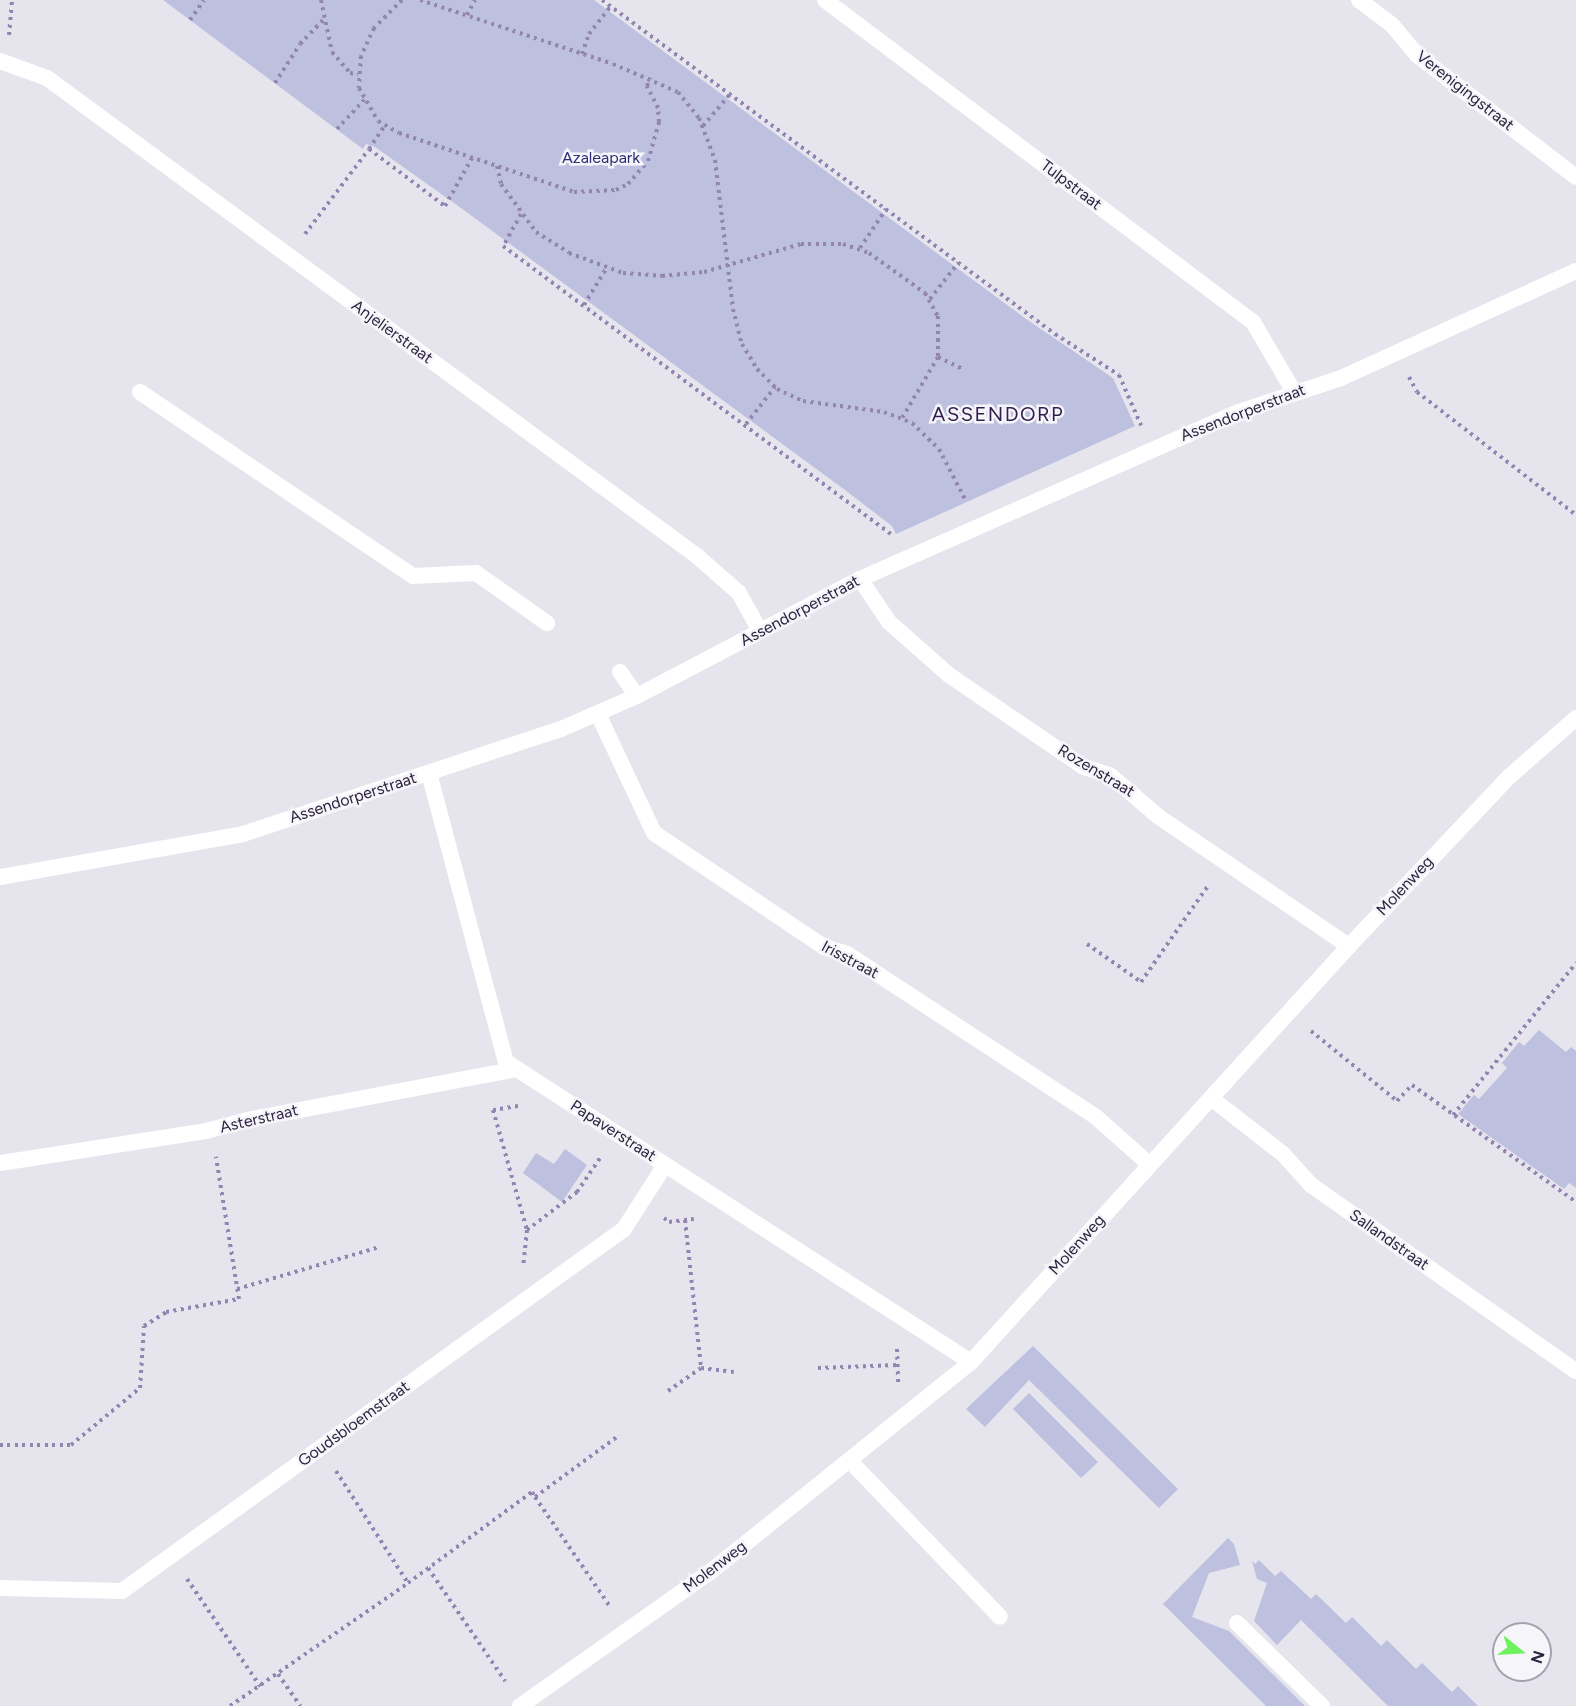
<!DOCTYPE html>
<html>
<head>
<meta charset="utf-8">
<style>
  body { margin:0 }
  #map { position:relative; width:1576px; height:1706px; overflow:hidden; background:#e6e4ed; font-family:Figtree,sans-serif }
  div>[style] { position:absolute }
  .green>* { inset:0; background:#bdc0de }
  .path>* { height:4px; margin-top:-2px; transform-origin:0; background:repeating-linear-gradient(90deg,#9385b1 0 3px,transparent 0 7.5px) }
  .service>* { height:16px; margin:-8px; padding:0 8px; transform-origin:8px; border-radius:8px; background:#fff }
  .minor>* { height:16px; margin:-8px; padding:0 8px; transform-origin:8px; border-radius:8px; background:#fff }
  span { translate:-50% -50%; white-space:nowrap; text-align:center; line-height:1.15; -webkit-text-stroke:5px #f5f5fa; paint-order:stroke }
  .street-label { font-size:16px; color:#2d233f }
  .park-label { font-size:16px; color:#2f2d76 }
  .quarter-label { font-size:20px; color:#321f51; letter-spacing:1.5px }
  .north { position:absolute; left:1492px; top:1622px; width:60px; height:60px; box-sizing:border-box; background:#f5f5fa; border:2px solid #a5a1af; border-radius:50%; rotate:108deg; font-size:16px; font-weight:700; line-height:24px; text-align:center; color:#2d233f }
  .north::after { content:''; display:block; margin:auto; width:21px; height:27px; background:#70f15e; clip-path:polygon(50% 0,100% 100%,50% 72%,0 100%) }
</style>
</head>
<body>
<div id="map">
  <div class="green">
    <i style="clip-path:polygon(163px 0,594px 0,1026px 319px,1113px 378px,1135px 426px,896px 534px,892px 526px,845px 490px,461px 208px,375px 147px,366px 144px,363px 149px)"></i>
    <i style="clip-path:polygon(1539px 1030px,1566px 1052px,1571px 1047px,1576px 1051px,1576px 1188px,1569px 1183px,1564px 1189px,1458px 1114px,1474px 1095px,1479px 1099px,1507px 1068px,1502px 1063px,1519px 1042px,1524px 1046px)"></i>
    <i style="clip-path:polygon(565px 1149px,587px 1165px,562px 1202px,523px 1173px,536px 1153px,554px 1164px)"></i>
    <i style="clip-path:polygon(1033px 1346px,1178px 1489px,1159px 1508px,1029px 1380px,985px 1427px,966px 1409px)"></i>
    <i style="clip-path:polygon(1029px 1393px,1098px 1462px,1081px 1478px,1013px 1409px)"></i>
    <i style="clip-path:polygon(1228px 1538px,1234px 1544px,1240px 1565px,1209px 1573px,1192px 1617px,1229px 1631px,1305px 1706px,1266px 1706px,1163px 1604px)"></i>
    <i style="clip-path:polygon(1259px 1560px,1275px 1576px,1281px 1571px,1311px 1599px,1316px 1594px,1346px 1623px,1352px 1617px,1381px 1646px,1387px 1640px,1416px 1669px,1422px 1663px,1452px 1692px,1458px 1686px,1478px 1706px,1388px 1706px,1301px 1620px,1277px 1645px,1254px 1621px,1267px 1583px,1257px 1579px,1252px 1561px,1255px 1564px)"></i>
  </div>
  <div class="path">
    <i style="left:321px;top:0;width:53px;rotate:78.1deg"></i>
    <i style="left:332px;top:52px;width:28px;rotate:49deg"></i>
    <i style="left:350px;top:73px;width:8px;rotate:7deg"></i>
    <i style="left:402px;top:0;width:40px;rotate:135deg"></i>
    <i style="left:374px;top:28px;width:31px;rotate:115deg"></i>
    <i style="left:361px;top:56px;width:32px;rotate:94deg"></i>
    <i style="left:359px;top:88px;width:38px;rotate:60deg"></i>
    <i style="left:378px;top:121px;width:24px;rotate:30deg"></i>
    <i style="left:399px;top:133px;width:185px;rotate:18.6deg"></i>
    <i style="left:574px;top:192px;width:42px;rotate:-2.7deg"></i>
    <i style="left:616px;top:190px;width:13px;rotate:-27deg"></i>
    <i style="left:628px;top:184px;width:30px;rotate:-49deg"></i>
    <i style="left:648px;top:161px;width:41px;rotate:-74.2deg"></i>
    <i style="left:659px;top:122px;width:14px;rotate:-94deg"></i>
    <i style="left:658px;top:108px;width:25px;rotate:-117deg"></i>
    <i style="left:647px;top:86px;width:9px;rotate:-69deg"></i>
    <i style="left:420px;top:0;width:203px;rotate:18.3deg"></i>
    <i style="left:613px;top:64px;width:71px;rotate:23.3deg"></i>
    <i style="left:678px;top:92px;width:33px;rotate:51deg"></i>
    <i style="left:699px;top:118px;width:45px;rotate:69.1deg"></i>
    <i style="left:715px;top:160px;width:150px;rotate:83.1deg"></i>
    <i style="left:733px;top:309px;width:36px;rotate:76deg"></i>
    <i style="left:742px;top:344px;width:29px;rotate:59deg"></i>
    <i style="left:757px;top:369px;width:28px;rotate:45deg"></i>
    <i style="left:777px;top:389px;width:29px;rotate:25deg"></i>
    <i style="left:803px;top:401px;width:82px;rotate:7.7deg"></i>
    <i style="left:884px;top:412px;width:30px;rotate:21deg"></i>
    <i style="left:912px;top:423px;width:37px;rotate:44deg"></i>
    <i style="left:939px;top:449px;width:59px;rotate:62.6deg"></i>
    <i style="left:602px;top:0;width:563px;rotate:36.4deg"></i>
    <i style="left:1055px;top:334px;width:76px;rotate:32.6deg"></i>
    <i style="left:1119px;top:375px;width:55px;rotate:66.3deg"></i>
    <i style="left:467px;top:15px;width:17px;rotate:-62deg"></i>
    <i style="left:190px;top:20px;width:24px;rotate:-55deg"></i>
    <i style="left:9px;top:35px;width:35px;rotate:-85deg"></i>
    <i style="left:582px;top:54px;width:21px;rotate:-71deg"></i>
    <i style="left:589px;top:34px;width:36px;rotate:-52deg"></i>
    <i style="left:275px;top:83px;width:46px;rotate:-57.3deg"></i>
    <i style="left:300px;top:44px;width:33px;rotate:-46deg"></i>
    <i style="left:703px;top:126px;width:42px;rotate:-49.8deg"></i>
    <i style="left:337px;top:129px;width:40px;rotate:-47deg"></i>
    <i style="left:369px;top:149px;width:29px;rotate:-56deg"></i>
    <i style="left:497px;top:166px;width:18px;rotate:77deg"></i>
    <i style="left:501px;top:184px;width:59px;rotate:53.9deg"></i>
    <i style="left:536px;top:232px;width:39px;rotate:32deg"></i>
    <i style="left:569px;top:253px;width:58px;rotate:20.3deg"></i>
    <i style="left:623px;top:273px;width:39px;rotate:4deg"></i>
    <i style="left:662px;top:276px;width:42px;rotate:-5.4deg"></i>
    <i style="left:704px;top:272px;width:101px;rotate:-16.1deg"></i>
    <i style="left:801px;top:244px;width:42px"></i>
    <i style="left:843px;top:244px;width:28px;rotate:19deg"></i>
    <i style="left:869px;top:253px;width:69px;rotate:35.5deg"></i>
    <i style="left:925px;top:293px;width:26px;rotate:61deg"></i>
    <i style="left:938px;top:316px;width:41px;rotate:90deg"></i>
    <i style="left:938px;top:357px;width:71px;rotate:120.5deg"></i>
    <i style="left:521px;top:214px;width:37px;rotate:119deg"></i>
    <i style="left:503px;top:246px;width:483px;rotate:36.6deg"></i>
    <i style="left:305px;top:234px;width:106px;rotate:-53deg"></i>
    <i style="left:369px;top:149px;width:95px;rotate:36.9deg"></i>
    <i style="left:445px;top:206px;width:55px;rotate:-60.6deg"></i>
    <i style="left:860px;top:248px;width:47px;rotate:-56.3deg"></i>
    <i style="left:930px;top:299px;width:46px;rotate:-52.1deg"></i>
    <i style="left:584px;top:305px;width:42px;rotate:-58.6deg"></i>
    <i style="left:938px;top:357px;width:30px;rotate:26deg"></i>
    <i style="left:1409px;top:377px;width:17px;rotate:62deg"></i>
    <i style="left:1417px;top:392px;width:201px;rotate:37.7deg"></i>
    <i style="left:746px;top:424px;width:47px;rotate:-51.9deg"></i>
    <i style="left:1087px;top:944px;width:66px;rotate:35.1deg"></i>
    <i style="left:1141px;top:982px;width:119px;rotate:-55.2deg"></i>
    <i style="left:1311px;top:1031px;width:111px;rotate:39.1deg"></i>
    <i style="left:1397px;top:1101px;width:22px;rotate:-47deg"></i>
    <i style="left:1412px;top:1085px;width:201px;rotate:35.5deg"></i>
    <i style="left:518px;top:1106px;width:25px;rotate:171deg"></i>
    <i style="left:493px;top:1110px;width:125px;rotate:74.2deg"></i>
    <i style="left:527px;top:1230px;width:37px;rotate:96deg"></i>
    <i style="left:1453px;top:1115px;width:196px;rotate:-51deg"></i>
    <i style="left:664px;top:1218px;width:6px;rotate:39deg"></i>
    <i style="left:669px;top:1222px;width:25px;rotate:-7deg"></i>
    <i style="left:685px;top:1220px;width:149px;rotate:83.8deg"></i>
    <i style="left:701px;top:1368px;width:33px;rotate:7deg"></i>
    <i style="left:527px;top:1230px;width:63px;rotate:-37.2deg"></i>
    <i style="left:577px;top:1192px;width:41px;rotate:-55.9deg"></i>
    <i style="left:237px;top:1289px;width:149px;rotate:-16.4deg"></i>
    <i style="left:897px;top:1349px;width:34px;rotate:88deg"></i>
    <i style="left:818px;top:1368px;width:80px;rotate:-2.1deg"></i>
    <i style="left:668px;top:1391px;width:40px;rotate:-34.9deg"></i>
    <i style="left:0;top:1445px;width:71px"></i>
    <i style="left:71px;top:1445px;width:89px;rotate:-39.6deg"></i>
    <i style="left:140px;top:1388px;width:62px;rotate:-86.3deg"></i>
    <i style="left:144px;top:1326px;width:26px;rotate:-32deg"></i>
    <i style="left:166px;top:1312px;width:74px;rotate:-10.1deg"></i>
    <i style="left:239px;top:1299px;width:144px;rotate:-99.2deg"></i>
    <i style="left:336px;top:1471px;width:133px;rotate:57.3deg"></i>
    <i style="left:408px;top:1583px;width:154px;rotate:-36.3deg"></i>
    <i style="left:532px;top:1492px;width:6px;rotate:59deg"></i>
    <i style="left:535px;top:1497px;width:103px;rotate:-36.3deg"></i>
    <i style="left:535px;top:1497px;width:135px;rotate:55.6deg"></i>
    <i style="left:428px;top:1568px;width:137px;rotate:55.7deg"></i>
    <i style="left:187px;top:1579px;width:130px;rotate:55.7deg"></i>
    <i style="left:278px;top:1674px;width:39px;rotate:55deg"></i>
    <i style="left:230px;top:1706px;width:216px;rotate:-34.6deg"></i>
  </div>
  <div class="service">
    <i style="left:140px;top:392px;width:329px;rotate:34deg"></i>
    <i style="left:413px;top:576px;width:63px;rotate:-2.7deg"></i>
    <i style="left:476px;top:573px;width:87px;rotate:35.2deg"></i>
    <i style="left:620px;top:672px;width:29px;rotate:55deg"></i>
    <i style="left:850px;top:1461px;width:216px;rotate:46.1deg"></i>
  </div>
  <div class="minor">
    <i style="left:825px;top:0;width:536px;rotate:36.96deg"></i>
    <i style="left:1253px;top:322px;width:81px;rotate:59.6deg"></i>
    <i style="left:1359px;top:0;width:41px;rotate:37.1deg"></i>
    <i style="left:1392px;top:25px;width:39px;rotate:50deg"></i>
    <i style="left:1417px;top:55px;width:200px;rotate:37.5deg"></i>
    <i style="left:0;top:61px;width:50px;rotate:19.9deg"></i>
    <i style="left:47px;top:78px;width:807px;rotate:36.33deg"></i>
    <i style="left:697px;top:556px;width:56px;rotate:41.4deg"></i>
    <i style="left:739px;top:593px;width:43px;rotate:61.1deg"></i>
    <i style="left:860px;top:579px;width:52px;rotate:56deg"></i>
    <i style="left:889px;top:622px;width:80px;rotate:41.5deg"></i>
    <i style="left:949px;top:675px;width:163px;rotate:34.3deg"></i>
    <i style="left:1084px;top:767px;width:28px;rotate:18deg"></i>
    <i style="left:1111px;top:776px;width:63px;rotate:40.5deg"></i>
    <i style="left:1159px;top:817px;width:230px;rotate:34.2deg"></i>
    <i style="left:598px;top:714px;width:132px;rotate:64.8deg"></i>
    <i style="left:654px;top:833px;width:205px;rotate:33.8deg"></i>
    <i style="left:824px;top:947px;width:24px;rotate:17deg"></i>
    <i style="left:847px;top:954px;width:298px;rotate:33.2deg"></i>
    <i style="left:1096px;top:1117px;width:72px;rotate:41.6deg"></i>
    <i style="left:429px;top:773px;width:299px;rotate:75.1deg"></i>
    <i style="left:506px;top:1062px;width:553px;rotate:32.83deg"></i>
    <i style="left:0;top:877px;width:247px;rotate:-10deg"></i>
    <i style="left:243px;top:834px;width:335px;rotate:-18.3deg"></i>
    <i style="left:561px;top:729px;width:83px;rotate:-23.5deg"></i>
    <i style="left:637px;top:696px;width:252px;rotate:-27.7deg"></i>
    <i style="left:860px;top:579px;width:414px;rotate:-23.8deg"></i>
    <i style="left:1239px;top:412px;width:108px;rotate:-18.4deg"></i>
    <i style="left:1341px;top:378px;width:258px;rotate:-24.5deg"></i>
    <i style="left:1211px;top:1098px;width:91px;rotate:37.9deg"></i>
    <i style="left:1283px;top:1154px;width:42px;rotate:47.9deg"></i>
    <i style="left:1311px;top:1185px;width:324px;rotate:35.1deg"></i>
    <i style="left:0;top:1163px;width:208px;rotate:-8.8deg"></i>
    <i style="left:206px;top:1131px;width:42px;rotate:-15deg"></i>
    <i style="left:247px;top:1120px;width:275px;rotate:-10.7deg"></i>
    <i style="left:0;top:1588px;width:122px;rotate:1.4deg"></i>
    <i style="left:122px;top:1591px;width:619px;rotate:-35.8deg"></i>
    <i style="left:624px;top:1229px;width:76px;rotate:-57.4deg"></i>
    <i style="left:1237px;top:1623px;width:119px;rotate:44.3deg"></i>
    <i style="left:520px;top:1706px;width:232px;rotate:-35.2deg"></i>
    <i style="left:710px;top:1572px;width:335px;rotate:-38.8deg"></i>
    <i style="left:971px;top:1362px;width:562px;rotate:-47.74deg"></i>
    <i style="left:1349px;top:946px;width:234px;rotate:-46.6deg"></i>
    <i style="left:1510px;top:776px;width:88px;rotate:-41.3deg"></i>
  </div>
  <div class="street-label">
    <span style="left:1465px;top:91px;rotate:38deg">Verenigingstraat</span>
    <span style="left:1071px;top:185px;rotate:37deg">Tulpstraat</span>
    <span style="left:392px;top:332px;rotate:36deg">Anjelierstraat</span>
    <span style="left:1243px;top:413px;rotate:-21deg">Assendorperstraat</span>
    <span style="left:800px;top:611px;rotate:-28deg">Assendorperstraat</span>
    <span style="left:1096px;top:771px;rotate:31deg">Rozenstraat</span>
    <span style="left:353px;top:798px;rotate:-18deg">Assendorperstraat</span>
    <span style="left:1405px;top:886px;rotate:-47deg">Molenweg</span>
    <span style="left:850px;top:960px;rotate:28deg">Irisstraat</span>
    <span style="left:259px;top:1119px;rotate:-13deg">Asterstraat</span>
    <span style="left:613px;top:1131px;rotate:33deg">Papaverstraat</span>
    <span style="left:1389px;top:1240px;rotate:35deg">Sallandstraat</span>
    <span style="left:1077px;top:1245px;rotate:-48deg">Molenweg</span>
    <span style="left:354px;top:1424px;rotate:-36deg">Goudsbloemstraat</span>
    <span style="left:715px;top:1567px;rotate:-37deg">Molenweg</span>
  </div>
  <div class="park-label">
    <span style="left:601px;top:158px">Azaleapark</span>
  </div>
  <div class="quarter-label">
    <span style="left:998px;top:414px">ASSENDORP</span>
  </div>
  <div class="north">N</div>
</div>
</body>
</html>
